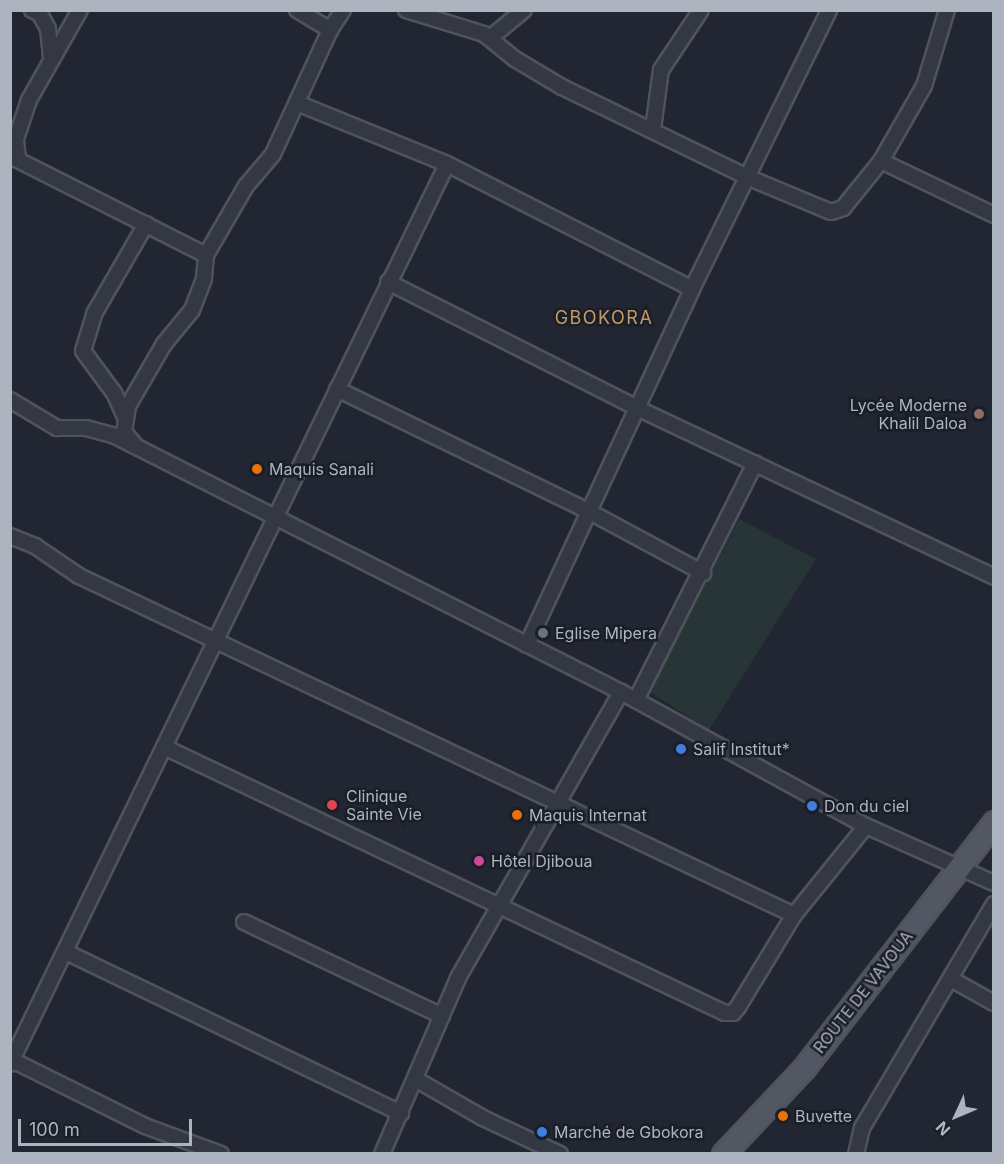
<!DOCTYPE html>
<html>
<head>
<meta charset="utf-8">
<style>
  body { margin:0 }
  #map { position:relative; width:1004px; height:1164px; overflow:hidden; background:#212632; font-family:Inter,sans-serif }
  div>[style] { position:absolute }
  .green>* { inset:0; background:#273537 }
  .roads { filter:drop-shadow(2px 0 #4f535e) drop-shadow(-2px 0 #4f535e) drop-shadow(0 2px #4f535e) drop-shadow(0 -2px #4f535e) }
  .street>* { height:14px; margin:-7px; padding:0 7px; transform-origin:7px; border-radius:7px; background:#343843 }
  .primary>* { height:21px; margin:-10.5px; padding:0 10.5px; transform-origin:10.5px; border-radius:10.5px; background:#525763 }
  .dots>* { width:16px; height:16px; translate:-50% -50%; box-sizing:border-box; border:3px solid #1a1e27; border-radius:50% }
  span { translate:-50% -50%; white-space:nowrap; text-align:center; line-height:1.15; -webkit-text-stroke:5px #1a1e27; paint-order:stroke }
  .poi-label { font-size:16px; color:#aeb3c0 }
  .right { translate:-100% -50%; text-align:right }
  .left { translate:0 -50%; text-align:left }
  .street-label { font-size:16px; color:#aeb3c0 }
  .neighbourhood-label { font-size:18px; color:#c39a66; letter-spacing:1.5px }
  .frame { position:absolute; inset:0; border:12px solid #aeb3c0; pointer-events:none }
  .north { position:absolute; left:926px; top:1086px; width:60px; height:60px; -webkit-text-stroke:4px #1a1e27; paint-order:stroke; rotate:226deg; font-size:16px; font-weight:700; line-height:24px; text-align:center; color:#aeb3c0 }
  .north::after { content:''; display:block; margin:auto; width:21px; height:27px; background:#aeb3c0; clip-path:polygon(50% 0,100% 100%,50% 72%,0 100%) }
  .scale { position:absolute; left:18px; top:1119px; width:174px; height:27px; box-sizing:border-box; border:3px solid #aeb3c0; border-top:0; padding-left:8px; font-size:18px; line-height:21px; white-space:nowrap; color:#aeb3c0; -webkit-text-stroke:4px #1a1e27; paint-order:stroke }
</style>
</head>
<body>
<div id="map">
  <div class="green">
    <i style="clip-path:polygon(739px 519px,816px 559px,709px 730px,650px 692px)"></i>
  </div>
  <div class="roads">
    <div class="street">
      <i style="left:32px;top:10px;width:9px;rotate:27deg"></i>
      <i style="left:40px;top:14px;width:17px;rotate:62deg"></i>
      <i style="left:48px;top:29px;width:29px;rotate:84deg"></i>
      <i style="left:297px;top:10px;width:39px;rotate:31deg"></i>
      <i style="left:406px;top:10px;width:82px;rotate:17.1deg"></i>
      <i style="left:484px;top:34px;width:40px;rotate:39deg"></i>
      <i style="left:515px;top:59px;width:55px;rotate:30.8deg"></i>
      <i style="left:562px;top:87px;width:206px;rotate:25.9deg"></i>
      <i style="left:747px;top:177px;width:91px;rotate:22.6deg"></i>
      <i style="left:831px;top:212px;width:13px;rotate:-18deg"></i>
      <i style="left:843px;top:208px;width:60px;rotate:-51deg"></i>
      <i style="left:881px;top:161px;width:86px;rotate:-60.2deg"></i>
      <i style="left:924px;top:86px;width:79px;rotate:-73.2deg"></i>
      <i style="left:490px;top:38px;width:44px;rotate:-39.5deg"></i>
      <i style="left:297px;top:103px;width:162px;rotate:22.1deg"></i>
      <i style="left:447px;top:164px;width:275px;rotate:27deg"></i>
      <i style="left:653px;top:129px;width:60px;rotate:-82.3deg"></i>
      <i style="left:661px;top:70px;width:72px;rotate:-56.3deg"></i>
      <i style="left:10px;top:156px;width:220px;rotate:26.8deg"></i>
      <i style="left:18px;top:159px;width:20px;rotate:-96deg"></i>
      <i style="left:16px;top:139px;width:41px;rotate:-71.6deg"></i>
      <i style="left:29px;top:100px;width:103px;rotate:-60.5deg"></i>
      <i style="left:881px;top:161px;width:125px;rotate:25.5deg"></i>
      <i style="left:388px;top:282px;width:281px;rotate:26.8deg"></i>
      <i style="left:639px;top:409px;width:393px;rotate:25.3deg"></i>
      <i style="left:337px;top:389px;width:279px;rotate:25.9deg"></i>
      <i style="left:588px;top:511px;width:131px;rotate:28.3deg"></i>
      <i style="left:10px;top:400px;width:55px;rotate:30.8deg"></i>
      <i style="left:57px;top:428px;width:29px"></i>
      <i style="left:86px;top:428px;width:28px;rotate:15deg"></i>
      <i style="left:113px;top:435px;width:569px;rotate:26.84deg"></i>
      <i style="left:621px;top:692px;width:279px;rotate:28.7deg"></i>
      <i style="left:866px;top:826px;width:140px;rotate:24deg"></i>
      <i style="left:124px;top:415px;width:24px;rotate:-114deg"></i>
      <i style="left:114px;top:393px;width:52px;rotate:-126.4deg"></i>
      <i style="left:83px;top:351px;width:39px;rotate:-73deg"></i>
      <i style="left:94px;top:314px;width:104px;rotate:-60deg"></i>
      <i style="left:135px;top:445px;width:17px;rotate:-130deg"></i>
      <i style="left:124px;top:432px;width:26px;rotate:-81deg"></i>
      <i style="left:128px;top:406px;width:72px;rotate:-59.9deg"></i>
      <i style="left:164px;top:344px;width:44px;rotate:-50.5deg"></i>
      <i style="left:192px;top:310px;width:34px;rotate:-69deg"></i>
      <i style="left:204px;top:278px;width:23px;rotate:-85deg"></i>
      <i style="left:206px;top:255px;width:80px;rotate:-59.9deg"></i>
      <i style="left:246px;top:186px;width:42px;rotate:-49.8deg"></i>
      <i style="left:273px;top:154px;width:136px;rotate:-65.3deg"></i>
      <i style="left:330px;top:30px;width:24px;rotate:-57deg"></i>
      <i style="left:10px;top:536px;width:27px;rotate:22deg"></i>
      <i style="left:35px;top:546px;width:53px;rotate:34.3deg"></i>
      <i style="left:79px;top:576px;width:791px;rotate:25.37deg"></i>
      <i style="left:794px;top:915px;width:114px;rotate:-51deg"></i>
      <i style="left:527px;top:645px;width:392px;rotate:-65.1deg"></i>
      <i style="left:692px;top:289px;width:311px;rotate:-63.8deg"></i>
      <i style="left:636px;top:700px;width:265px;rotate:-63.3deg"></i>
      <i style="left:164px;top:747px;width:621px;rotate:25.37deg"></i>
      <i style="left:725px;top:1013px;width:8px"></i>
      <i style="left:733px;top:1013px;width:8px;rotate:-50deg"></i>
      <i style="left:738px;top:1007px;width:108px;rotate:-58.7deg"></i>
      <i style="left:244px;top:922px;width:219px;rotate:25.4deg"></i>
      <i style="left:66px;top:952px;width:372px;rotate:25.7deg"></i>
      <i style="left:951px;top:979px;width:49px;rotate:29.2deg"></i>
      <i style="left:12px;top:1060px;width:148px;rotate:26.4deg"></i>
      <i style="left:145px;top:1126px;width:81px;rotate:20.2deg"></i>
      <i style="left:10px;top:1064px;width:1000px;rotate:-64.1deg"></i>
      <i style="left:417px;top:1080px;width:76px;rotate:29.9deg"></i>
      <i style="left:483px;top:1118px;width:85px;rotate:25.1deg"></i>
      <i style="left:382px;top:1154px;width:192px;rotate:-66.6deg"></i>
      <i style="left:458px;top:978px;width:329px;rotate:-60.3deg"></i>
      <i style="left:856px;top:1154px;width:27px;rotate:-77deg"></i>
      <i style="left:862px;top:1128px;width:260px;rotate:-59.5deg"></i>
    </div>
    <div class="primary">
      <i style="left:723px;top:1154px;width:118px;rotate:-46.7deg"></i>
      <i style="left:804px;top:1068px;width:311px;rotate:-52.3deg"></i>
    </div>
  </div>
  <div class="dots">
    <i style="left:979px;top:414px;background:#8d6e63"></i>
    <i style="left:257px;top:469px;background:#e8710a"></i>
    <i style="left:543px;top:633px;background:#6b7280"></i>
    <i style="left:681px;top:749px;background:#3f7fe0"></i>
    <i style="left:332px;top:805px;background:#e0444e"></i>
    <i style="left:812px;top:806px;background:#3f7fe0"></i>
    <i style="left:517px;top:815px;background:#e8710a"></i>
    <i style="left:479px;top:861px;background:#d1479c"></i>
    <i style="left:783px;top:1116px;background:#e8710a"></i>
    <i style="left:542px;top:1132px;background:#3f7fe0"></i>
  </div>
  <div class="poi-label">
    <span class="right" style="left:967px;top:414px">Lycée Moderne<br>Khalil Daloa</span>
    <span class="left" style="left:269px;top:469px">Maquis Sanali</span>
    <span class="left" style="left:555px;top:633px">Eglise Mipera</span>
    <span class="left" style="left:693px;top:749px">Salif Institut*</span>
    <span class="left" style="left:346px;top:805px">Clinique<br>Sainte Vie</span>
    <span class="left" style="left:824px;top:806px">Don du ciel</span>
    <span class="left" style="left:529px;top:815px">Maquis Internat</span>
    <span class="left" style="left:491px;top:861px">Hôtel Djiboua</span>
    <span class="left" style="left:795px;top:1116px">Buvette</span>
    <span class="left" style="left:554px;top:1132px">Marché de Gbokora</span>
  </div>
  <div class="street-label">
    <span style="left:863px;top:992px;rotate:-52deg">ROUTE DE VAVOUA</span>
  </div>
  <div class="neighbourhood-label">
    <span style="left:604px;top:318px">GBOKORA</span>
  </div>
  <div class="frame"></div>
  <div class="north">N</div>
  <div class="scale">100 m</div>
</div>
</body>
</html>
